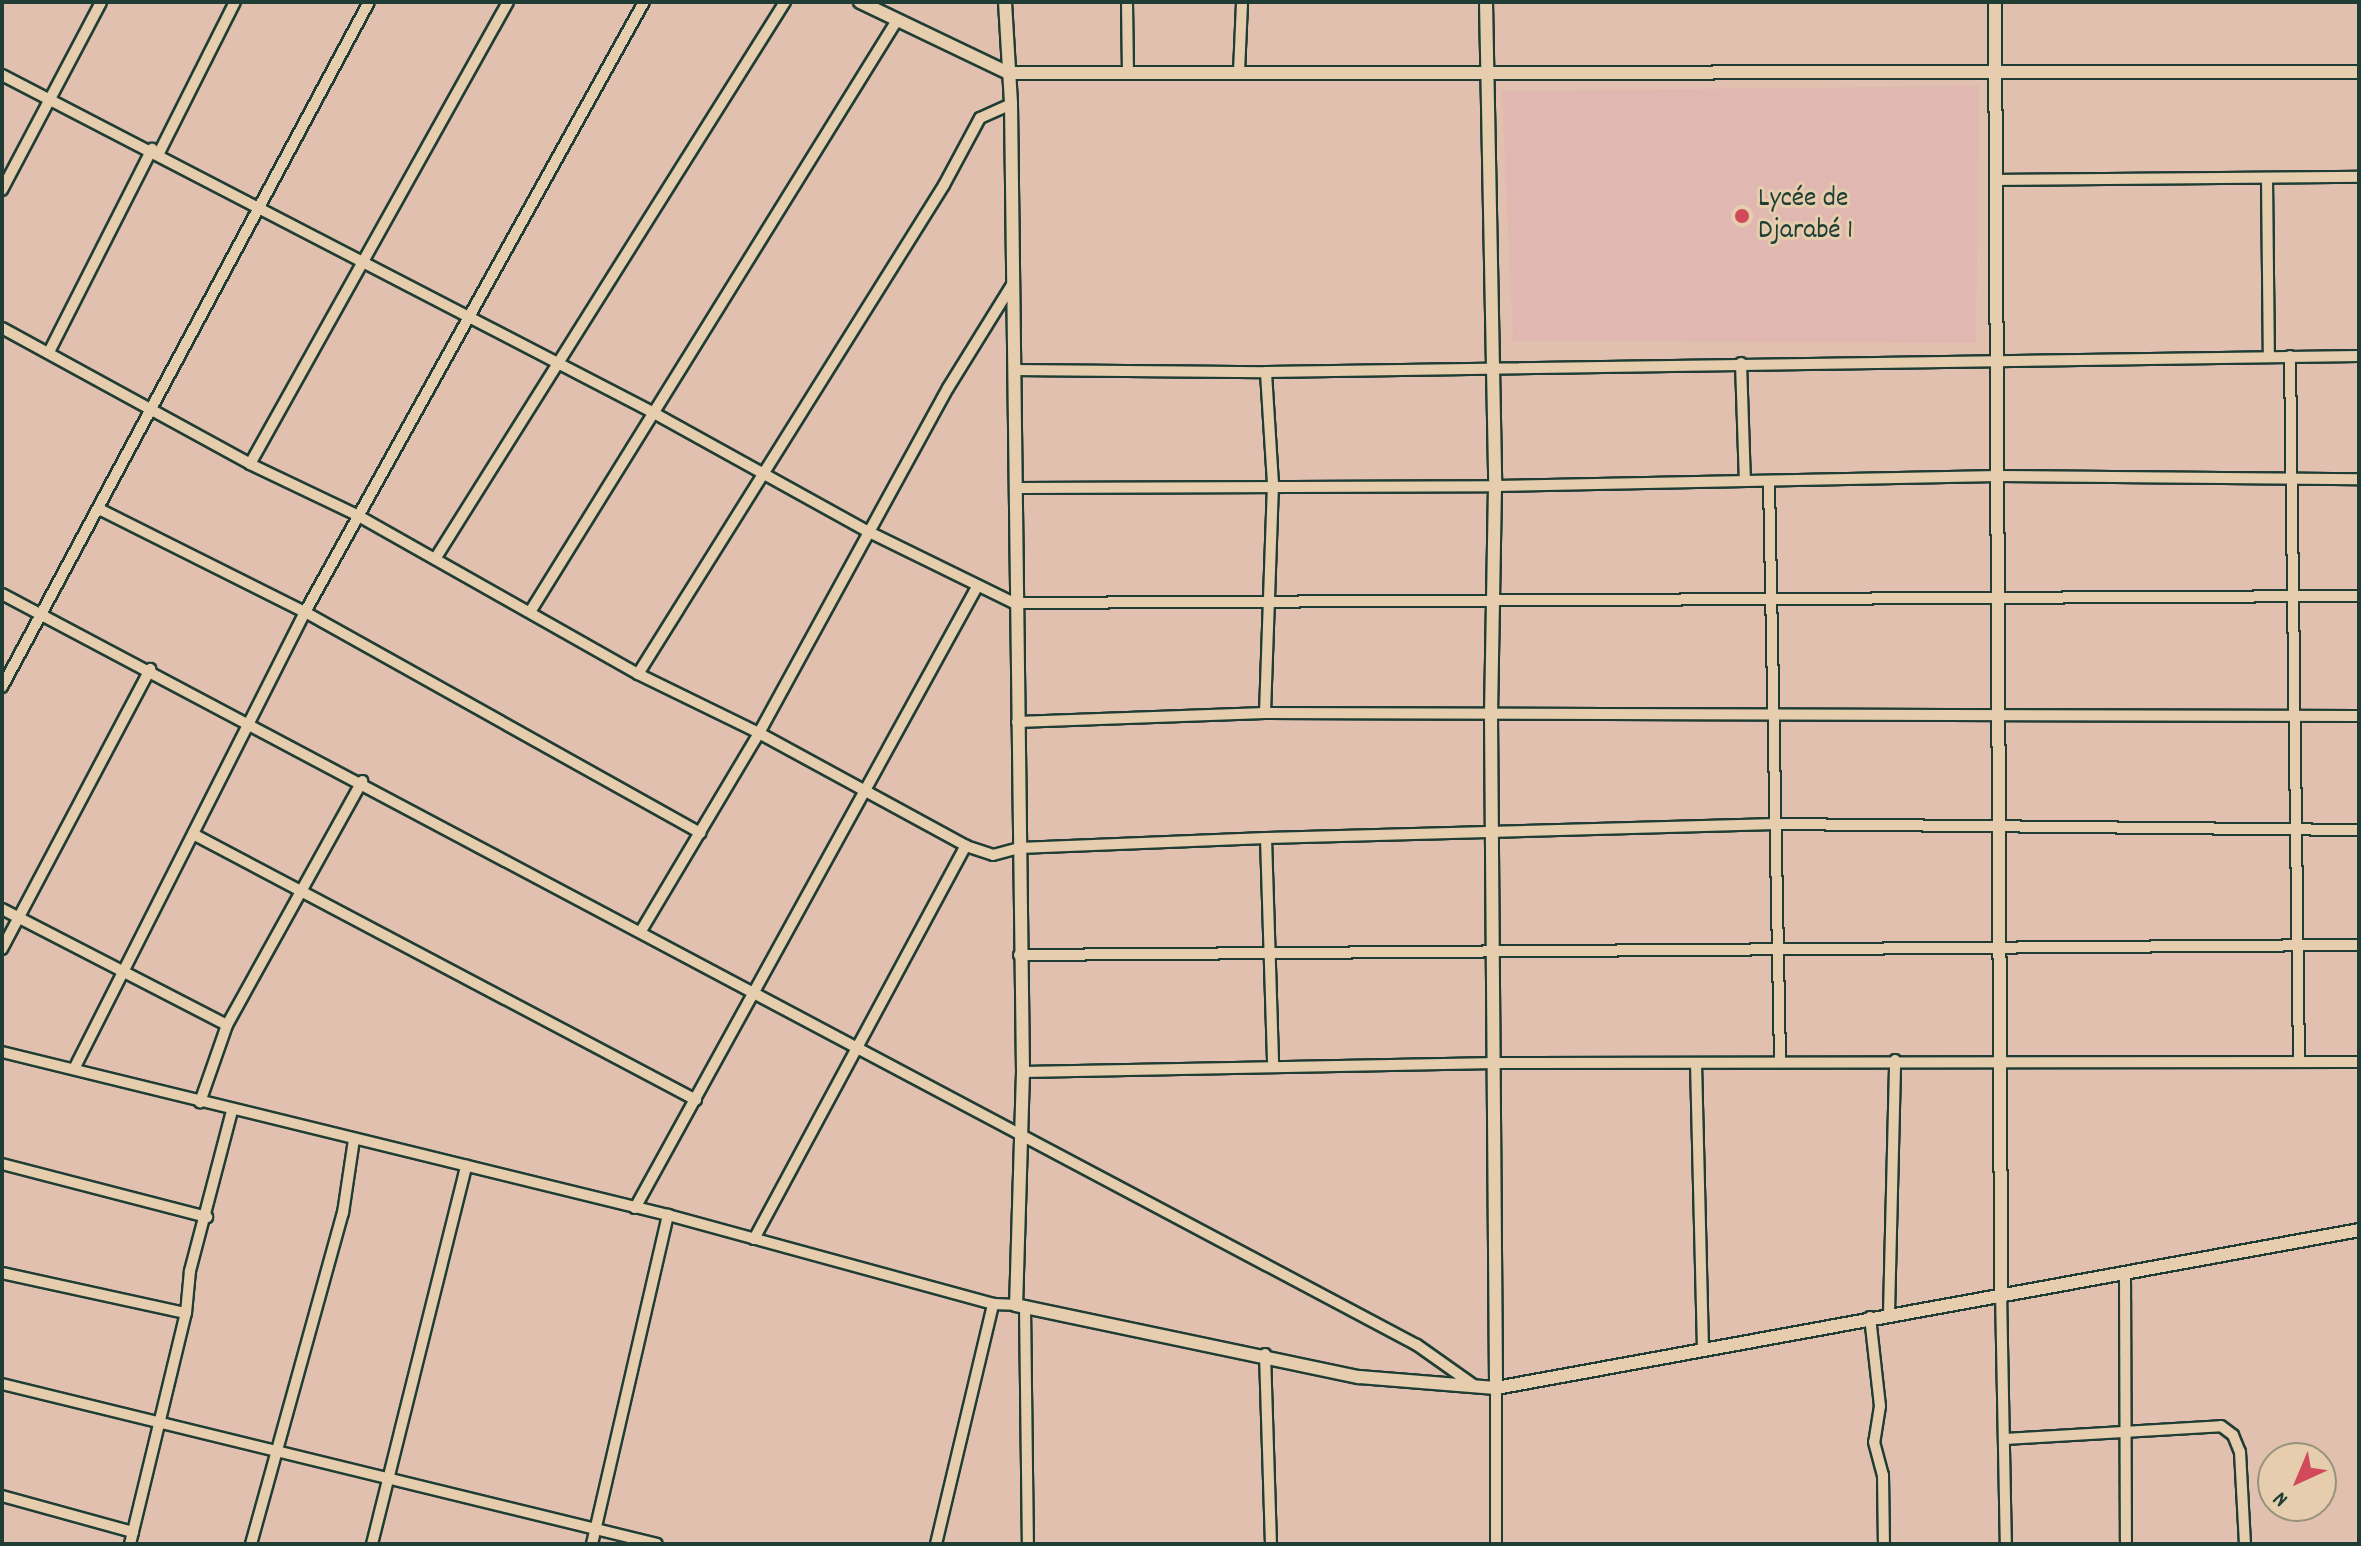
<!DOCTYPE html>
<html>
<head>
<meta charset="utf-8">
<style>
  body { margin:0 }
  #map { position:relative; width:2361px; height:1546px; overflow:hidden; background:#e2c0af; font-family:Dekko,sans-serif }
  div>[style] { position:absolute }
  .built>* { inset:0; background:#e0b7b1 }
  .roads { filter:drop-shadow(2px 0 #1f3d34) drop-shadow(-2px 0 #1f3d34) drop-shadow(0 2px #1f3d34) drop-shadow(0 -2px #1f3d34) }
  .minor>* { height:10px; margin:-5px; padding:0 5px; transform-origin:5px; border-radius:5px; background:#e5cdad }
  .tertiary>* { height:12px; margin:-6px; padding:0 6px; transform-origin:6px; border-radius:6px; background:#e5cdad }
  .dots>* { width:22px; height:22px; translate:-50% -50%; box-sizing:border-box; border:4px solid #e5cdad; border-radius:50% }
  span { translate:-50% -50%; white-space:nowrap; text-align:center; line-height:1.15; -webkit-text-stroke:6px #e5cdad; paint-order:stroke }
  .poi-label { font-size:28px; color:#1f3d34 }
  .left { translate:0 -50%; text-align:left }
  .frame { position:absolute; inset:0; border:4px solid #1f3d34; pointer-events:none }
  .north { position:absolute; left:2257px; top:1442px; width:80px; height:80px; box-sizing:border-box; background:#e5cdad; border:2px solid #96937d; border-radius:50%; rotate:224deg; font-size:22px; font-weight:700; line-height:32px; text-align:center; color:#1f3d34 }
  .north::after { content:''; display:block; margin:auto; width:28px; height:36px; background:#d1495b; clip-path:polygon(50% 0,100% 100%,50% 72%,0 100%) }
</style>
</head>
<body>
<div id="map">
  <div class="built">
    <i style="clip-path:polygon(1979px 86px,1976px 343px,1513px 341px,1502px 91px)"></i>
  </div>
  <div class="roads">
    <div class="minor">
      <i style="left:1127px;top:2px;width:70px;rotate:89.2deg"></i>
      <i style="left:1239px;top:72px;width:70px;rotate:-87.5deg"></i>
      <i style="left:2px;top:75px;width:734px;rotate:27.4deg"></i>
      <i style="left:654px;top:413px;width:246px;rotate:29deg"></i>
      <i style="left:869px;top:532px;width:161px;rotate:26.1deg"></i>
      <i style="left:1014px;top:603px;width:1345px;rotate:-0.3deg"></i>
      <i style="left:159px;top:153px;width:169px;rotate:-63.3deg"></i>
      <i style="left:2267px;top:178px;width:177px;rotate:89.4deg"></i>
      <i style="left:1996px;top:180px;width:363px;rotate:-0.5deg"></i>
      <i style="left:2px;top:190px;width:212px;rotate:-62.2deg"></i>
      <i style="left:2px;top:328px;width:283px;rotate:28.7deg"></i>
      <i style="left:250px;top:464px;width:119px;rotate:25.5deg"></i>
      <i style="left:357px;top:515px;width:323px;rotate:29.5deg"></i>
      <i style="left:638px;top:674px;width:135px;rotate:26deg"></i>
      <i style="left:759px;top:733px;width:236px;rotate:28.6deg"></i>
      <i style="left:966px;top:846px;width:28px;rotate:18deg"></i>
      <i style="left:993px;top:855px;width:27px;rotate:-15deg"></i>
      <i style="left:1019px;top:848px;width:247px;rotate:-2.3deg"></i>
      <i style="left:1266px;top:838px;width:510px;rotate:-1.57deg"></i>
      <i style="left:1776px;top:824px;width:583px;rotate:0.59deg"></i>
      <i style="left:49px;top:352px;width:228px;rotate:-63.1deg"></i>
      <i style="left:2290px;top:356px;width:706px;rotate:89.27deg"></i>
      <i style="left:1741px;top:363px;width:118px;rotate:88.1deg"></i>
      <i style="left:1014px;top:370px;width:252px;rotate:0.5deg"></i>
      <i style="left:1266px;top:372px;width:1093px;rotate:-0.84deg"></i>
      <i style="left:250px;top:464px;width:529px;rotate:-60.82deg"></i>
      <i style="left:1769px;top:481px;width:580px;rotate:88.91deg"></i>
      <i style="left:1017px;top:488px;width:478px;rotate:-0.2deg"></i>
      <i style="left:1495px;top:486px;width:503px;rotate:-1.14deg"></i>
      <i style="left:1998px;top:476px;width:361px;rotate:0.5deg"></i>
      <i style="left:99px;top:509px;width:230px;rotate:26.6deg"></i>
      <i style="left:305px;top:612px;width:453px;rotate:29.2deg"></i>
      <i style="left:435px;top:559px;width:658px;rotate:-57.86deg"></i>
      <i style="left:2px;top:594px;width:1602px;rotate:27.96deg"></i>
      <i style="left:1417px;top:1345px;width:71px;rotate:35.3deg"></i>
      <i style="left:530px;top:612px;width:694px;rotate:-58.19deg"></i>
      <i style="left:638px;top:674px;width:577px;rotate:-57.96deg"></i>
      <i style="left:944px;top:185px;width:76px;rotate:-61.8deg"></i>
      <i style="left:980px;top:118px;width:34px;rotate:-24deg"></i>
      <i style="left:2px;top:687px;width:777px;rotate:-61.82deg"></i>
      <i style="left:1265px;top:713px;width:229px;rotate:-88deg"></i>
      <i style="left:1273px;top:484px;width:112px;rotate:-93.6deg"></i>
      <i style="left:1017px;top:722px;width:248px;rotate:-2.1deg"></i>
      <i style="left:1265px;top:713px;width:1094px;rotate:0.16deg"></i>
      <i style="left:193px;top:834px;width:569px;rotate:27.87deg"></i>
      <i style="left:1266px;top:838px;width:228px;rotate:88.2deg"></i>
      <i style="left:2px;top:909px;width:253px;rotate:27.3deg"></i>
      <i style="left:227px;top:1025px;width:82px;rotate:109.3deg"></i>
      <i style="left:641px;top:931px;width:230px;rotate:-59.2deg"></i>
      <i style="left:759px;top:733px;width:393px;rotate:-61.3deg"></i>
      <i style="left:948px;top:388px;width:123px;rotate:-58.2deg"></i>
      <i style="left:2px;top:949px;width:317px;rotate:-62.1deg"></i>
      <i style="left:1019px;top:955px;width:1340px;rotate:-0.43deg"></i>
      <i style="left:227px;top:1025px;width:279px;rotate:-61deg"></i>
      <i style="left:2px;top:1052px;width:686px;rotate:13.75deg"></i>
      <i style="left:668px;top:1215px;width:337px;rotate:15.3deg"></i>
      <i style="left:993px;top:1304px;width:23px;rotate:2deg"></i>
      <i style="left:1696px;top:1063px;width:288px;rotate:88.6deg"></i>
      <i style="left:74px;top:1069px;width:512px;rotate:-63.18deg"></i>
      <i style="left:305px;top:612px;width:698px;rotate:-60.94deg"></i>
      <i style="left:1023px;top:1072px;width:473px;rotate:-1.1deg"></i>
      <i style="left:1496px;top:1063px;width:863px;rotate:-0.07deg"></i>
      <i style="left:2px;top:1164px;width:212px;rotate:14.5deg"></i>
      <i style="left:635px;top:1208px;width:709px;rotate:-61.16deg"></i>
      <i style="left:754px;top:1239px;width:447px;rotate:-61.7deg"></i>
      <i style="left:2px;top:1273px;width:188px;rotate:12.3deg"></i>
      <i style="left:2125px;top:1274px;width:270px;rotate:89.8deg"></i>
      <i style="left:2001px;top:1292px;width:252px;rotate:88.9deg"></i>
      <i style="left:1025px;top:1306px;width:238px;rotate:89.3deg"></i>
      <i style="left:1889px;top:1313px;width:253px;rotate:-88.6deg"></i>
      <i style="left:1870px;top:1317px;width:90px;rotate:83.6deg"></i>
      <i style="left:1880px;top:1406px;width:36px;rotate:99deg"></i>
      <i style="left:1874px;top:1442px;width:34px;rotate:75deg"></i>
      <i style="left:1883px;top:1475px;width:69px;rotate:89.2deg"></i>
      <i style="left:1265px;top:1354px;width:190px;rotate:88.2deg"></i>
      <i style="left:2px;top:1384px;width:674px;rotate:13.73deg"></i>
      <i style="left:2005px;top:1439px;width:216px;rotate:-3.4deg"></i>
      <i style="left:2221px;top:1426px;width:15px;rotate:37deg"></i>
      <i style="left:2233px;top:1435px;width:18px;rotate:68deg"></i>
      <i style="left:2240px;top:1452px;width:92px;rotate:86.9deg"></i>
      <i style="left:2px;top:1496px;width:136px;rotate:15.4deg"></i>
      <i style="left:130px;top:1544px;width:238px;rotate:-76.4deg"></i>
      <i style="left:186px;top:1313px;width:42px;rotate:-84.6deg"></i>
      <i style="left:190px;top:1271px;width:165px;rotate:-75.3deg"></i>
      <i style="left:251px;top:1544px;width:344px;rotate:-74.5deg"></i>
      <i style="left:343px;top:1213px;width:75px;rotate:-81.5deg"></i>
      <i style="left:372px;top:1544px;width:390px;rotate:-76deg"></i>
      <i style="left:592px;top:1544px;width:338px;rotate:-77deg"></i>
      <i style="left:936px;top:1544px;width:247px;rotate:-76.6deg"></i>
      <i style="left:1496px;top:1544px;width:156px;rotate:-90deg"></i>
    </div>
    <div class="tertiary">
      <i style="left:860px;top:2px;width:164px;rotate:25.6deg"></i>
      <i style="left:1008px;top:73px;width:1351px;rotate:-0.04deg"></i>
      <i style="left:1005px;top:2px;width:102px;rotate:86.6deg"></i>
      <i style="left:1011px;top:104px;width:968px;rotate:89.29deg"></i>
      <i style="left:1023px;top:1072px;width:233px;rotate:91.7deg"></i>
      <i style="left:1016px;top:1305px;width:350px;rotate:11.9deg"></i>
      <i style="left:1359px;top:1377px;width:137px;rotate:4.6deg"></i>
      <i style="left:1496px;top:1388px;width:877px;rotate:-10.37deg"></i>
      <i style="left:1486px;top:2px;width:484px;rotate:88.9deg"></i>
      <i style="left:1495px;top:486px;width:230px;rotate:91deg"></i>
      <i style="left:1491px;top:716px;width:672px;rotate:89.57deg"></i>
      <i style="left:1995px;top:2px;width:1290px;rotate:89.73deg"></i>
    </div>
  </div>
  <div class="dots">
    <i style="left:1742px;top:216px;background:#d1495b"></i>
  </div>
  <div class="poi-label">
    <span class="left" style="left:1758px;top:216px">Lycée de<br>Djarabé 1</span>
  </div>
  <div class="frame"></div>
  <div class="north">N</div>
</div>
</body>
</html>
